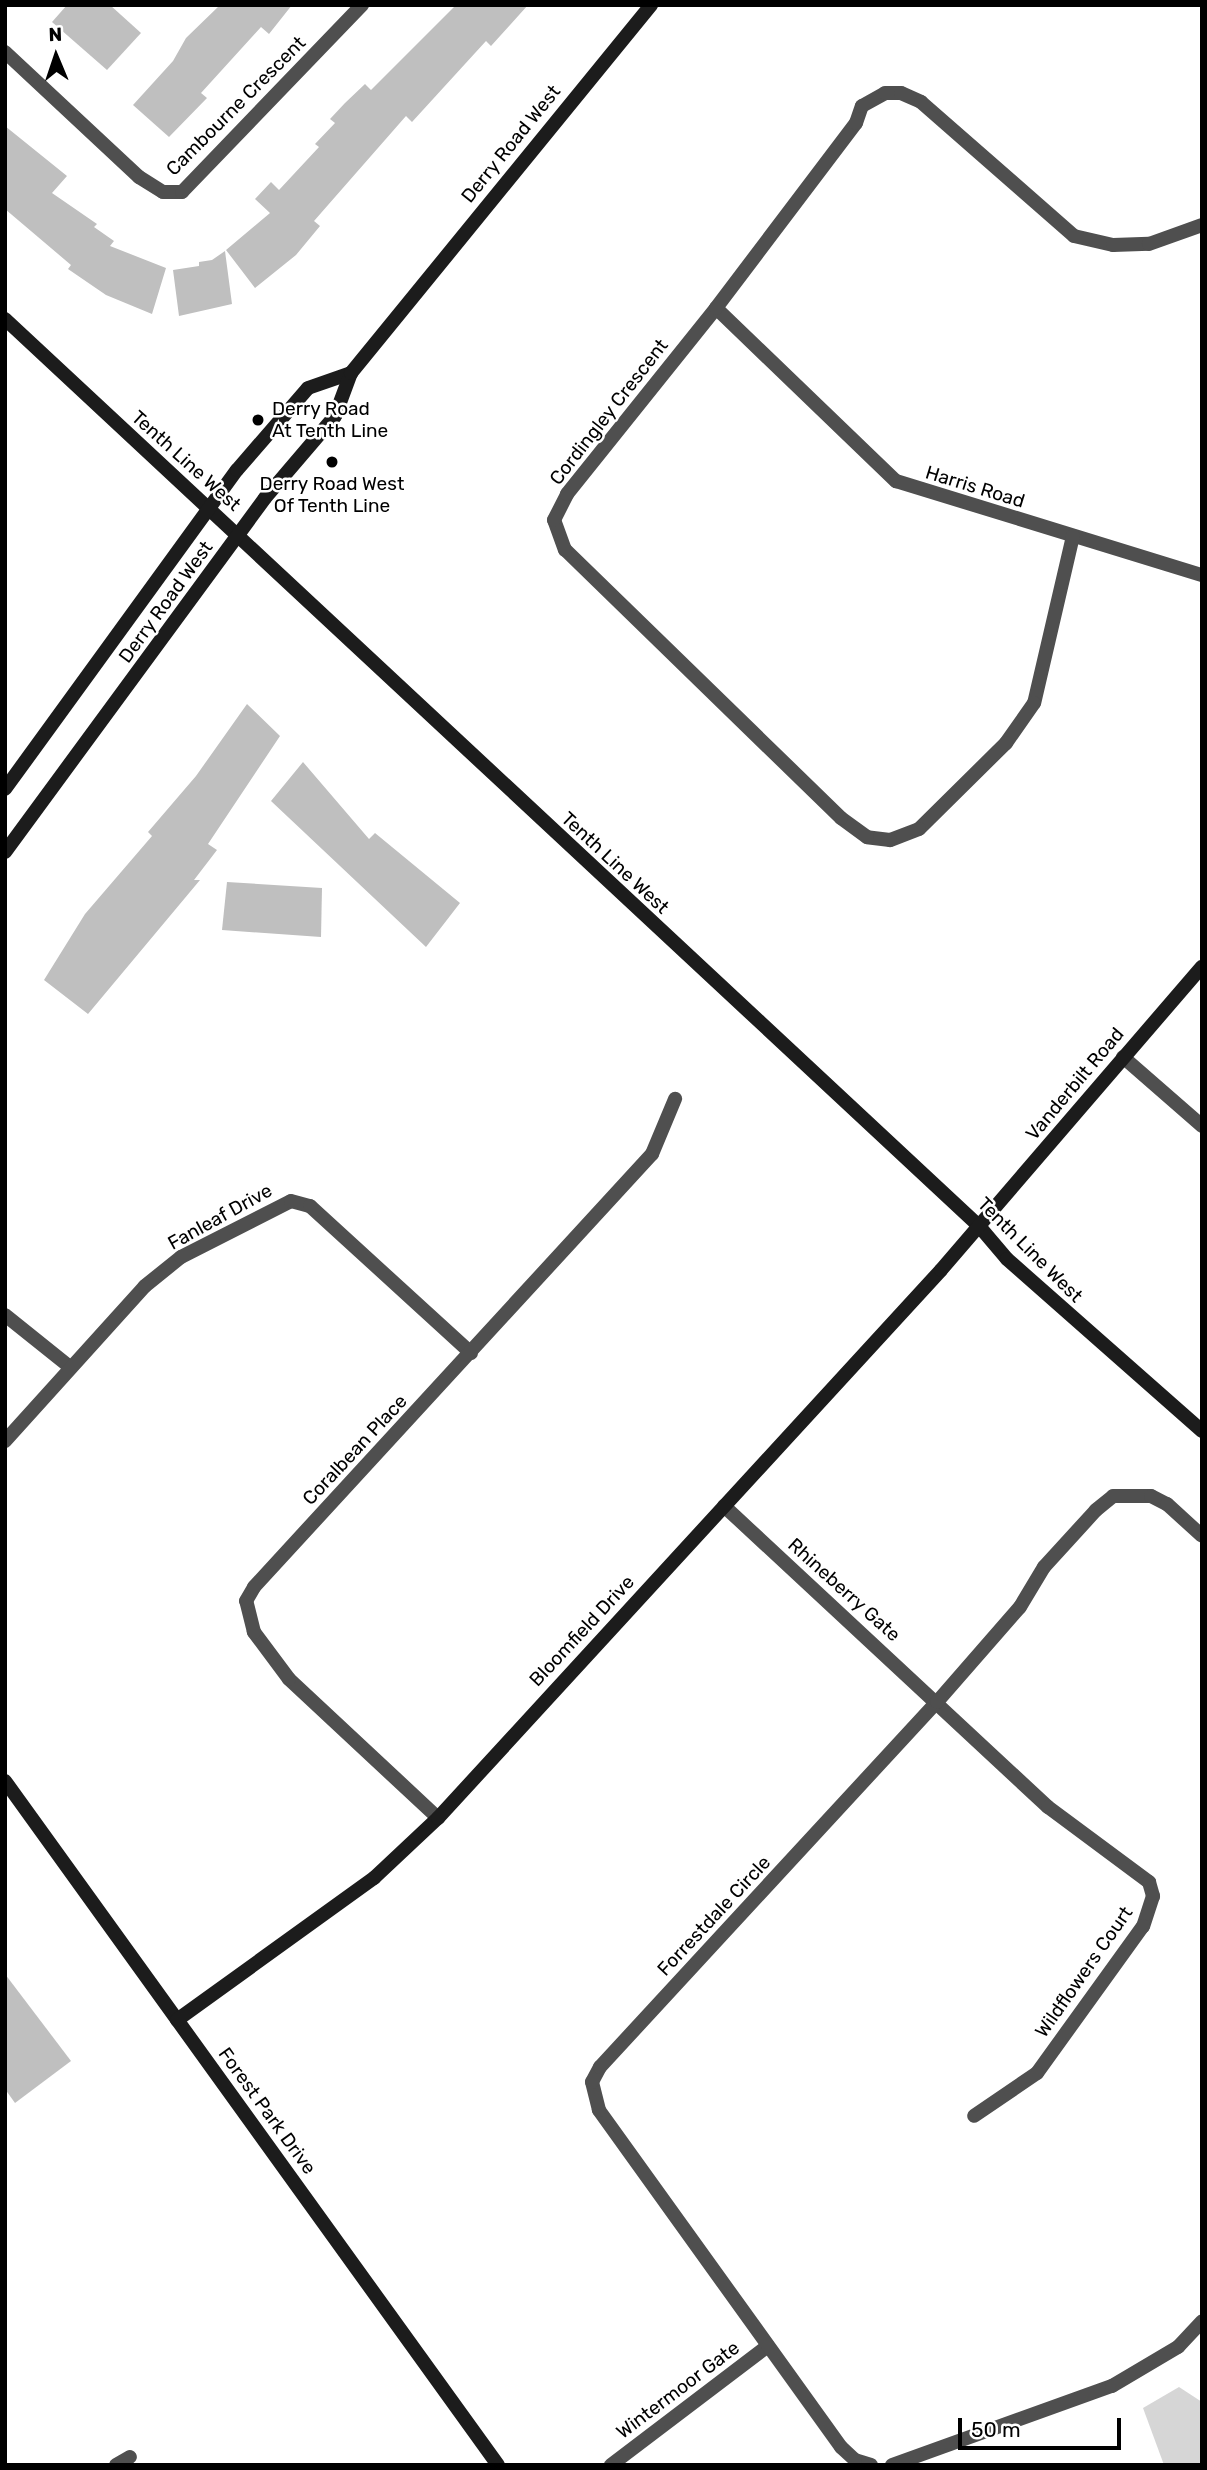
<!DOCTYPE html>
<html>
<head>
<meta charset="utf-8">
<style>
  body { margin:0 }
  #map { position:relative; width:1207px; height:2470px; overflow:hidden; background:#fff; font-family:Rubik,sans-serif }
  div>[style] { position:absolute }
  .green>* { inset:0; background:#d6d6d6 }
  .building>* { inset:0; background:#bfbfbf }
  .street>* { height:14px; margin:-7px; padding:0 7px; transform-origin:7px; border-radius:7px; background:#4f4f4f }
  .secondary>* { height:14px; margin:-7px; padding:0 7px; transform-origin:7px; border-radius:7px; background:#1c1c1c }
  .dots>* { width:19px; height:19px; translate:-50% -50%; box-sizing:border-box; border:4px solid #fff; border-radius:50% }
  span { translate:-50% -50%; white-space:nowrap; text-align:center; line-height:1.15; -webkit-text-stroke:5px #fff; paint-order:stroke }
  .street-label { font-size:19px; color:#000 }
  .poi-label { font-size:19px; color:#000 }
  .left { translate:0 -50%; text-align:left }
  .frame { position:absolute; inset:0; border:7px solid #000; pointer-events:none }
  .north { position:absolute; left:21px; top:21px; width:70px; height:70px; -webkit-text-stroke:5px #fff; paint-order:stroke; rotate:358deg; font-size:19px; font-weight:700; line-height:28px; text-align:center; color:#000 }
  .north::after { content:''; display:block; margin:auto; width:24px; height:32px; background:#000; clip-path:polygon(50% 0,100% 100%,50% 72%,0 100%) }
  .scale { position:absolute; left:958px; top:2418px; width:163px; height:32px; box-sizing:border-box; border:4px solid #000; border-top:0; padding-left:9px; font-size:21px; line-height:24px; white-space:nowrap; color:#000; -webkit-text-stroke:5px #fff; paint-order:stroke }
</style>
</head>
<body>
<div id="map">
  <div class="green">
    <i style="clip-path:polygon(1179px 2387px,1202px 2402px,1202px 2465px,1164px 2465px,1143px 2408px)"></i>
  </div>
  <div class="building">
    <i style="clip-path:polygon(67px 5px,110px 5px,141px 33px,107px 70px,52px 22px)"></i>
    <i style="clip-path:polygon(220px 5px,292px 5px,269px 34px,261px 27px,201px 93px,207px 98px,169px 137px,133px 105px,173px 61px,186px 38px)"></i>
    <i style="clip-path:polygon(456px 5px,528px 5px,491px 46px,486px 41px,412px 122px,406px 116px,314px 221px,320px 226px,296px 255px,255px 288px,226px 250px,270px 213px,255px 199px,271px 182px,279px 190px,319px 147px,315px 144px,335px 123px,330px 119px,345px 103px,365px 84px,371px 90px)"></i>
    <i style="clip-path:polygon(5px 126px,67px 176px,52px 193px,97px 224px,94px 227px,114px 241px,110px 246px,166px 268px,152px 314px,106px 295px,68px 269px,71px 265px,5px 209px)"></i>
    <i style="clip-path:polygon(225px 251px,232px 304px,179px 316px,173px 270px,199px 266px,199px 262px,212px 260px)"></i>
    <i style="clip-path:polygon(247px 704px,280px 736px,208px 844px,217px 850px,194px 880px,200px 880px,88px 1014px,44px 980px,85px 914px,152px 836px,148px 832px,196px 776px)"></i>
    <i style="clip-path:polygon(303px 762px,369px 839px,375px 833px,460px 903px,426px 947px,271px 801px)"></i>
    <i style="clip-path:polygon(227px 882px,322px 888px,321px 937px,222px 930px)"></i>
    <i style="clip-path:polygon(5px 1974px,71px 2061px,15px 2103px,5px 2089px)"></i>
  </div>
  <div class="street">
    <i style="left:5px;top:52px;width:183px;rotate:43deg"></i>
    <i style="left:139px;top:177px;width:28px;rotate:32deg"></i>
    <i style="left:163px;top:192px;width:19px"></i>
    <i style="left:182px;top:192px;width:260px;rotate:-46.1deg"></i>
    <i style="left:716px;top:308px;width:250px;rotate:43.9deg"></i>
    <i style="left:896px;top:481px;width:320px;rotate:17.1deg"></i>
    <i style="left:1073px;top:536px;width:171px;rotate:103.1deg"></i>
    <i style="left:1034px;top:703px;width:49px;rotate:125deg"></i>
    <i style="left:1006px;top:743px;width:122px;rotate:135.3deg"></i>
    <i style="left:919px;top:829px;width:31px;rotate:159deg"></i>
    <i style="left:890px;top:840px;width:23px;rotate:-173deg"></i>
    <i style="left:867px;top:837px;width:32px;rotate:-144deg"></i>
    <i style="left:841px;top:818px;width:385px;rotate:-135.8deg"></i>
    <i style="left:565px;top:550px;width:32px;rotate:-110deg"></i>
    <i style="left:554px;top:520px;width:29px;rotate:-63deg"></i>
    <i style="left:567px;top:494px;width:238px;rotate:-51.3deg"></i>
    <i style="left:716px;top:308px;width:232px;rotate:-52.9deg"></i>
    <i style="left:856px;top:123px;width:18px;rotate:-71deg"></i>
    <i style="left:862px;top:106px;width:26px;rotate:-29deg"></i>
    <i style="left:885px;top:93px;width:16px"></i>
    <i style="left:901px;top:93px;width:22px;rotate:24deg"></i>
    <i style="left:921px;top:102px;width:203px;rotate:41.2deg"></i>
    <i style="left:1074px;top:236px;width:40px;rotate:13deg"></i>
    <i style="left:1113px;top:245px;width:36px;rotate:-2deg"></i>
    <i style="left:1149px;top:244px;width:56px;rotate:-19.7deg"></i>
    <i style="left:1123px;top:1057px;width:105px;rotate:41.1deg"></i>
    <i style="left:5px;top:1315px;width:83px;rotate:38.7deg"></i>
    <i style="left:5px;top:1441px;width:209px;rotate:-47.9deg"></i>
    <i style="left:145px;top:1286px;width:46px;rotate:-38.9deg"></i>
    <i style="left:181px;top:1257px;width:123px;rotate:-27deg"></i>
    <i style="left:291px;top:1201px;width:20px;rotate:15deg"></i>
    <i style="left:310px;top:1206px;width:218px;rotate:42.4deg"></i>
    <i style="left:724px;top:1506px;width:442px;rotate:42.9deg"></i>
    <i style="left:1048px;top:1807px;width:126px;rotate:36.6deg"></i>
    <i style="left:1149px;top:1882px;width:15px;rotate:74deg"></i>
    <i style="left:1153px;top:1896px;width:32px;rotate:108deg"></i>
    <i style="left:1143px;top:1926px;width:181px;rotate:125.8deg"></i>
    <i style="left:1037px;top:2073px;width:76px;rotate:145.7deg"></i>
    <i style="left:438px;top:1818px;width:204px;rotate:-137deg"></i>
    <i style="left:289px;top:1679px;width:59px;rotate:-126.7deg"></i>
    <i style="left:254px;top:1632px;width:32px;rotate:-104deg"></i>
    <i style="left:246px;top:1601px;width:16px;rotate:-60deg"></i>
    <i style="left:254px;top:1587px;width:588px;rotate:-47.41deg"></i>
    <i style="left:652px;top:1154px;width:60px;rotate:-67.3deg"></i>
    <i style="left:116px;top:2465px;width:16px;rotate:-30deg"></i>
    <i style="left:611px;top:2465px;width:197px;rotate:-37.2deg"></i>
    <i style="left:871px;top:2465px;width:17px;rotate:-163deg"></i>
    <i style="left:855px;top:2460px;width:19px;rotate:-137deg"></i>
    <i style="left:841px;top:2447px;width:415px;rotate:-125.7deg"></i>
    <i style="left:599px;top:2110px;width:29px;rotate:-104deg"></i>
    <i style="left:592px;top:2082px;width:17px;rotate:-62deg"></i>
    <i style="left:600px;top:2067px;width:497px;rotate:-47.3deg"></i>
    <i style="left:937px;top:1702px;width:126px;rotate:-48.9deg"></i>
    <i style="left:1020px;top:1607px;width:47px;rotate:-59deg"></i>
    <i style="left:1044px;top:1567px;width:77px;rotate:-47.6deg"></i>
    <i style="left:1096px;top:1510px;width:22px;rotate:-39deg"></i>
    <i style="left:1113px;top:1496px;width:38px"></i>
    <i style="left:1151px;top:1496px;width:18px;rotate:27deg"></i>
    <i style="left:1167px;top:1504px;width:47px;rotate:42.4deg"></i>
    <i style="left:892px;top:2465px;width:234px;rotate:-19.8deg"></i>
    <i style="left:1112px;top:2386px;width:77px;rotate:-30.6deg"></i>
    <i style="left:1178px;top:2347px;width:35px;rotate:-47deg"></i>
  </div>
  <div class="secondary">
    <i style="left:5px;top:319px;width:1331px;rotate:42.96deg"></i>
    <i style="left:979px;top:1226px;width:43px;rotate:49.7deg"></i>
    <i style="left:1007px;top:1259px;width:260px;rotate:41.4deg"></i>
    <i style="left:5px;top:789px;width:394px;rotate:-54deg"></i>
    <i style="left:237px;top:470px;width:108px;rotate:-49.1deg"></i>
    <i style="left:308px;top:388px;width:46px;rotate:-19.2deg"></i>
    <i style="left:5px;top:852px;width:439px;rotate:-53.7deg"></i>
    <i style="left:265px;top:498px;width:108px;rotate:-49.5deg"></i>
    <i style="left:335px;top:416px;width:46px;rotate:-69.6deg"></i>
    <i style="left:351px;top:373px;width:475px;rotate:-50.8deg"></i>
    <i style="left:5px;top:1781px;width:843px;rotate:54.22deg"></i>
    <i style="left:177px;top:2020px;width:243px;rotate:-35.8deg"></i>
    <i style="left:374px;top:1878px;width:88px;rotate:-43.2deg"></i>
    <i style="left:438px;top:1818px;width:744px;rotate:-47.45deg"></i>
    <i style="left:941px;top:1270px;width:400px;rotate:-49.3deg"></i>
  </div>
  <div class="dots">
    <i style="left:258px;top:420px;background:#000"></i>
    <i style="left:332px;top:462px;background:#000"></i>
  </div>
  <div class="street-label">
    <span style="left:236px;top:106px;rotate:-45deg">Cambourne Crescent</span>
    <span style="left:511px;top:144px;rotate:-51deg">Derry Road West</span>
    <span style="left:609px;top:412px;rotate:-52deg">Cordingley Crescent</span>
    <span style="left:186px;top:461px;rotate:42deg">Tenth Line West</span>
    <span style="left:975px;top:487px;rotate:17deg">Harris Road</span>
    <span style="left:166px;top:602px;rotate:-54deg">Derry Road West</span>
    <span style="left:615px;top:863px;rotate:43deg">Tenth Line West</span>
    <span style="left:1075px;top:1084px;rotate:-50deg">Vanderbilt Road</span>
    <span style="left:220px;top:1217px;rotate:-29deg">Fanleaf Drive</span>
    <span style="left:1030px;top:1250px;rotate:45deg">Tenth Line West</span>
    <span style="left:355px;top:1450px;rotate:-47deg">Coralbean Place</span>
    <span style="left:844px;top:1590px;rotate:42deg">Rhineberry Gate</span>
    <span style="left:582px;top:1631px;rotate:-47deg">Bloomfield Drive</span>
    <span style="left:714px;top:1916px;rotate:-47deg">Forrestdale Circle</span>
    <span style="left:1084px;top:1972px;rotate:-55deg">Wildflowers Court</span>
    <span style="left:267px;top:2111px;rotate:54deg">Forest Park Drive</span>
    <span style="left:678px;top:2390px;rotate:-37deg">Wintermoor Gate</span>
  </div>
  <div class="poi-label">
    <span class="left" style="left:272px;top:420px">Derry Road<br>At Tenth Line</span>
    <span style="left:332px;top:495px">Derry Road West<br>Of Tenth Line</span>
  </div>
  <div class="frame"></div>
  <div class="north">N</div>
  <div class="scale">50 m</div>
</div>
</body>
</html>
